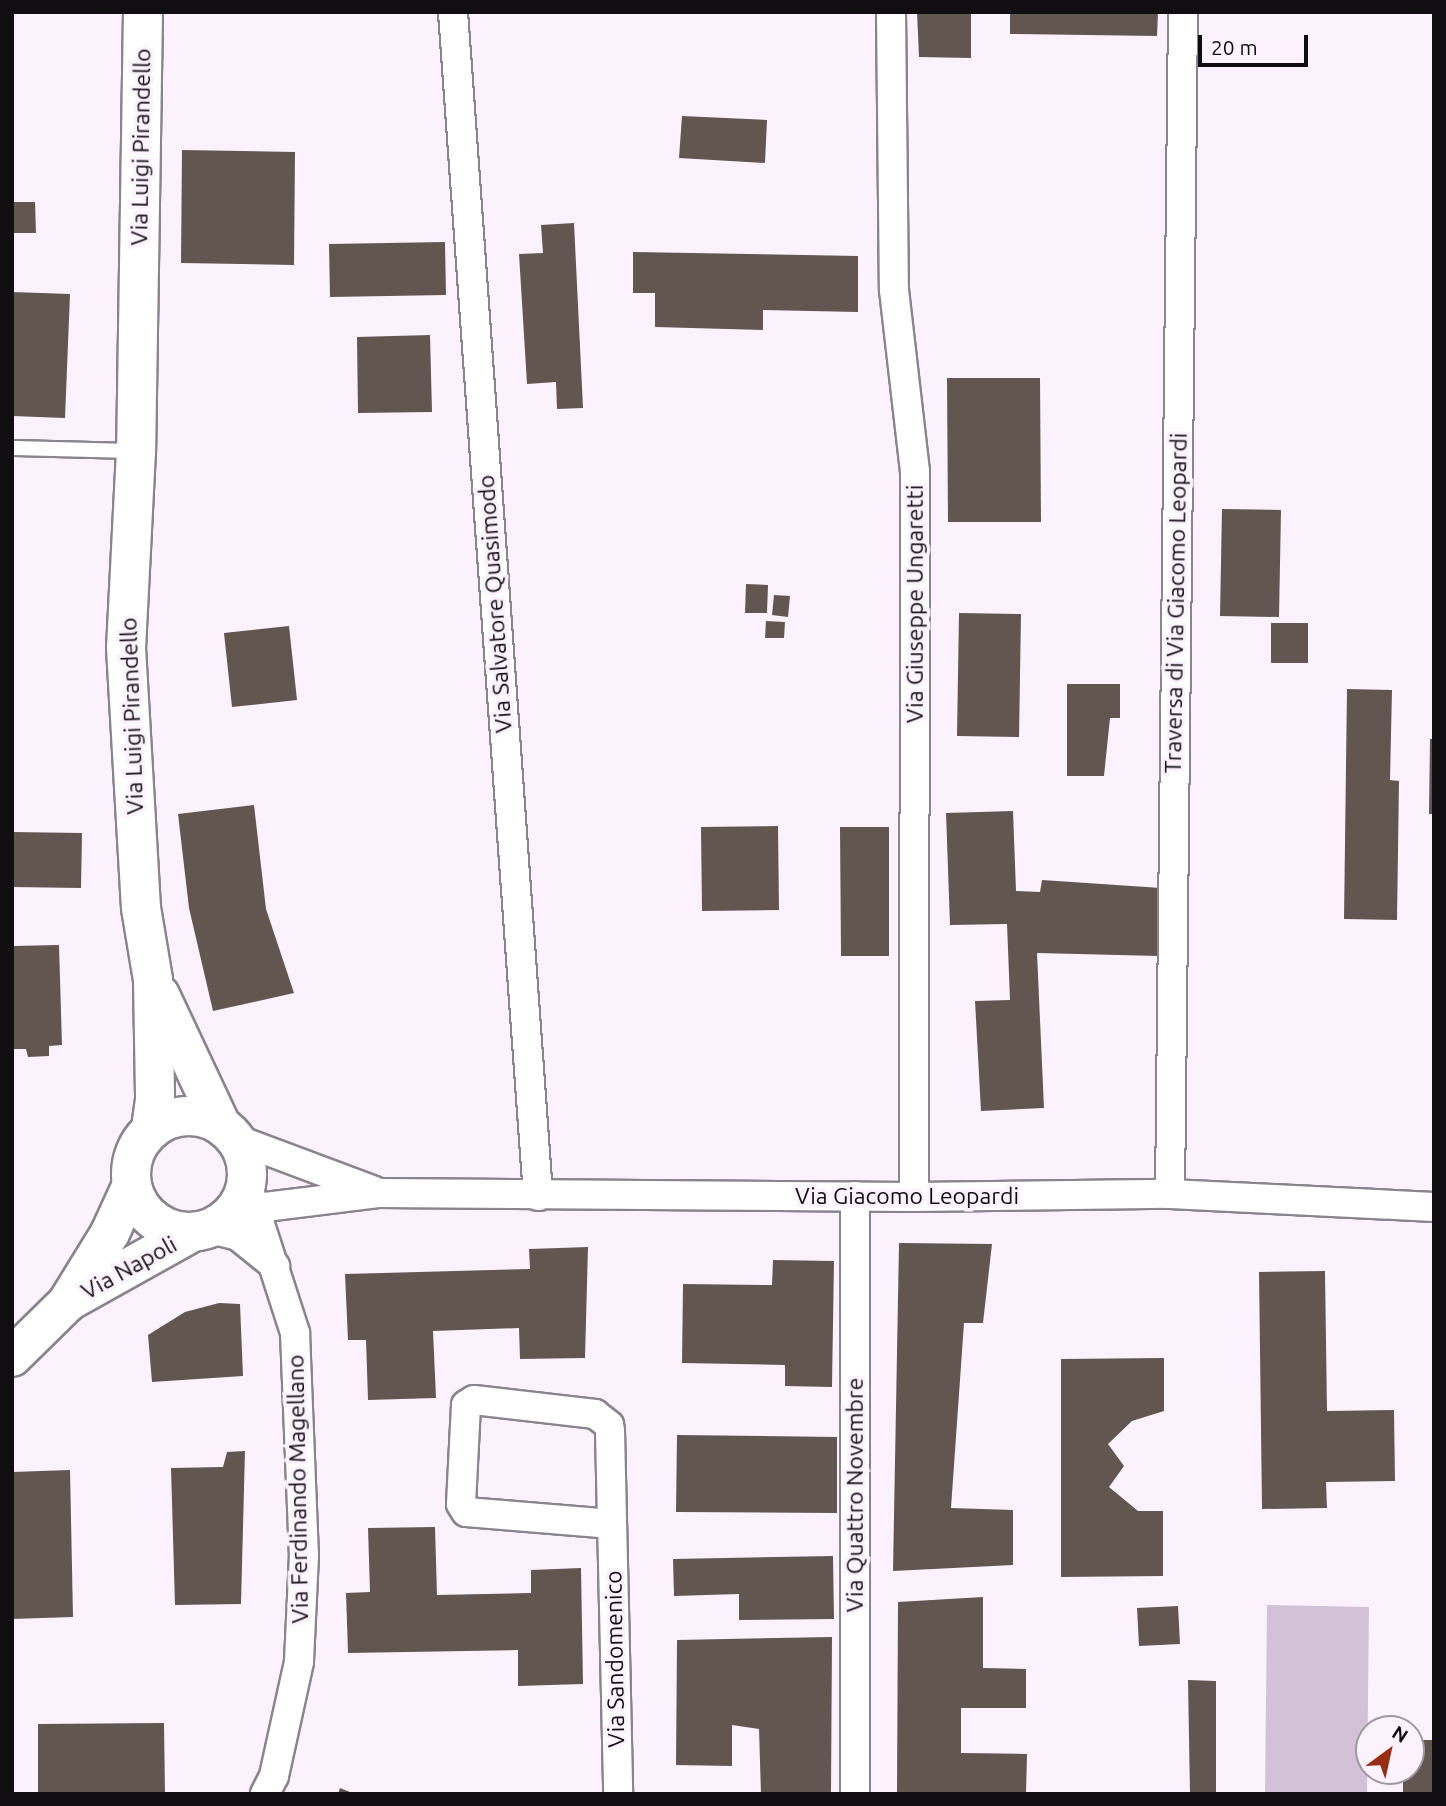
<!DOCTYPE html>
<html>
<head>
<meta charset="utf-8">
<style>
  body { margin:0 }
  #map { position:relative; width:1446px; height:1806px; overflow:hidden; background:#fcf2fe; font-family:Ubuntu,sans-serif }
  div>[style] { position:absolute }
  .green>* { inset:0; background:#d3c2d7 }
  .building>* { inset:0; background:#625650 }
  .roads { filter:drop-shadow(2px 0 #8b838d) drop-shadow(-2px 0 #8b838d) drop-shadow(0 2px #8b838d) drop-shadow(0 -2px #8b838d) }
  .lane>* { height:14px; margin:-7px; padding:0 7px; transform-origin:7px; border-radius:7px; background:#fff }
  .street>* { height:28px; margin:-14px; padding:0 14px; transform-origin:14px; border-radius:14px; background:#fff }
  .secondary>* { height:38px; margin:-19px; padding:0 19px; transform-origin:19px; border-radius:19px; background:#fff }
  .secondary>.ring { margin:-19px; padding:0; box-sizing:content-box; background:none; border:38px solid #fff; border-radius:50% }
  span { translate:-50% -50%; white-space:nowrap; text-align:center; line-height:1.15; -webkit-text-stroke:7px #fcf2fe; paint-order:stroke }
  .street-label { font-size:23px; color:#110e12 }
  .frame { position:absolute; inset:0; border:14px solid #110e12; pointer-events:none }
  .north { position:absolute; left:1355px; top:1715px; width:70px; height:70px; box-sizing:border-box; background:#fcf2fe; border:2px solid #9e97a0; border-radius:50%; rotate:33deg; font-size:19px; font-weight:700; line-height:28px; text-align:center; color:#110e12 }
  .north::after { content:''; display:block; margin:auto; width:24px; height:32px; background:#962e15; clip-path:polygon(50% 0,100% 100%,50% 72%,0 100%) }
  .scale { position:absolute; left:1198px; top:35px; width:110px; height:32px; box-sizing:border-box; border:4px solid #110e12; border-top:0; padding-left:9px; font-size:21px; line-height:24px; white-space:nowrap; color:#110e12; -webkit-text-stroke:5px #fcf2fe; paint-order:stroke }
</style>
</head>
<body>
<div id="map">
  <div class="green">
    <i style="clip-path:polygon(1267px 1605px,1369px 1607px,1367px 1794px,1265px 1794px)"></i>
  </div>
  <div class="building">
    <i style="clip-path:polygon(917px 12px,971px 12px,971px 58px,919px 57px)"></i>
    <i style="clip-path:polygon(1010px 12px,1158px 12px,1157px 36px,1010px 34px)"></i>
    <i style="clip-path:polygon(682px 116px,767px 120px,765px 163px,679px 158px)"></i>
    <i style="clip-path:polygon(182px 150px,295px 152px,294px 265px,181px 263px)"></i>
    <i style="clip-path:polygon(12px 202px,35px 202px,36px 233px,12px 233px)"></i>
    <i style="clip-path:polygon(574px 223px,583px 408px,557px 409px,556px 382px,527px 384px,519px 254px,543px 253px,541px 225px)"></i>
    <i style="clip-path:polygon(445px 242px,446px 295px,330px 297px,329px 244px)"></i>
    <i style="clip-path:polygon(633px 252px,858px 256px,858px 312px,763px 310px,763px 330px,655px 327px,655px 293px,633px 293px)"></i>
    <i style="clip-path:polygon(12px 292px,70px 294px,65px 418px,12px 416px)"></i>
    <i style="clip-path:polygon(430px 335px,432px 412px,358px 413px,357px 337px)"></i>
    <i style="clip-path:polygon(947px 378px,1040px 378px,1041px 522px,948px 522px)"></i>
    <i style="clip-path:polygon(1222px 509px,1281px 510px,1279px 617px,1220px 616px)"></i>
    <i style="clip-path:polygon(746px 584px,768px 585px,767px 613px,745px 613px)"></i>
    <i style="clip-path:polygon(774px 595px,790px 596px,788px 617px,772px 615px)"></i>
    <i style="clip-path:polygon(959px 613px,1021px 614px,1019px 737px,957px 736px)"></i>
    <i style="clip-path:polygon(766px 621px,785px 622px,784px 638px,765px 638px)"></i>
    <i style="clip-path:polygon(1271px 623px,1308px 623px,1308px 663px,1271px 663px)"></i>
    <i style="clip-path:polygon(289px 626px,297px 700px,232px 707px,224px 633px)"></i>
    <i style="clip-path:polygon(1067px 684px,1120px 684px,1120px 718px,1110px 718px,1104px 776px,1067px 776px)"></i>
    <i style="clip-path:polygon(1347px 689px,1392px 690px,1390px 780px,1399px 781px,1397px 920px,1344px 919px)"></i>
    <i style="clip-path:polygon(1430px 739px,1434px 739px,1434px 814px,1429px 814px)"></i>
    <i style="clip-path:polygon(254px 805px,266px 909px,294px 993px,213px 1011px,189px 908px,178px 814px)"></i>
    <i style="clip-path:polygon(1013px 811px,1016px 891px,1040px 892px,1042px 880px,1161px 888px,1159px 956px,1037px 953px,1044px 1108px,981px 1111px,975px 1001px,1010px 1000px,1007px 924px,950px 925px,946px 813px)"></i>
    <i style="clip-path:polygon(778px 826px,779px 910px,702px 911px,701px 827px)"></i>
    <i style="clip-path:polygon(840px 827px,889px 827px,889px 956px,841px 956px)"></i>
    <i style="clip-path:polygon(12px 832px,82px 833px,81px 888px,12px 887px)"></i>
    <i style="clip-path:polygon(59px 945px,62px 1045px,49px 1046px,49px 1056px,28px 1057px,26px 1049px,12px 1049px,12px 946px)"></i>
    <i style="clip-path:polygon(899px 1243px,992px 1244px,983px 1323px,964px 1323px,951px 1508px,1013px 1510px,1013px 1565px,893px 1571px)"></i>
    <i style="clip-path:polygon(588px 1247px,585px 1358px,520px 1359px,519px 1328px,433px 1331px,436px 1398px,368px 1400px,366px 1340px,348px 1340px,345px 1274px,530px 1269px,529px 1249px)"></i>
    <i style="clip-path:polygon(773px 1260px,834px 1261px,832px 1387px,785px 1386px,785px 1365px,682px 1363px,683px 1284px,772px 1285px)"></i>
    <i style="clip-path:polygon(1325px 1271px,1327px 1411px,1394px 1410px,1395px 1481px,1326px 1482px,1327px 1508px,1262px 1509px,1259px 1272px)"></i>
    <i style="clip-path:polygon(219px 1303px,240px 1304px,243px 1376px,152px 1382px,148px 1335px,185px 1312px)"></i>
    <i style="clip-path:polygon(1164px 1358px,1164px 1411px,1132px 1421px,1108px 1444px,1124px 1466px,1109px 1487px,1138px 1511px,1163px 1511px,1163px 1576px,1061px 1577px,1061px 1359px)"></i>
    <i style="clip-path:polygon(677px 1435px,837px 1437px,837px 1513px,676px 1512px)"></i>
    <i style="clip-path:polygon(245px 1451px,241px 1604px,175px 1605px,171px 1468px,223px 1467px,227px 1452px)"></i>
    <i style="clip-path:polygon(70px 1470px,73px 1617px,12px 1619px,12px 1472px)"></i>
    <i style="clip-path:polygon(435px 1527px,437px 1595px,531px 1593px,531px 1570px,581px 1568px,583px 1684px,518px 1686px,518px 1650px,348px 1653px,346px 1593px,370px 1592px,368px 1528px)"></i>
    <i style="clip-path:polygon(833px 1556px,834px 1619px,739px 1620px,739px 1594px,674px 1596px,673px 1559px)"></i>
    <i style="clip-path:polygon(983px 1597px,983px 1668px,1026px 1669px,1026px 1708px,961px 1708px,961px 1753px,1027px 1754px,1026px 1794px,897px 1794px,898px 1602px)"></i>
    <i style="clip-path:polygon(1178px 1606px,1180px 1644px,1139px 1646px,1137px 1608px)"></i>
    <i style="clip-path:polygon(832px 1637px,831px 1794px,761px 1794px,759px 1729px,732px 1725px,732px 1766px,676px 1765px,677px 1640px)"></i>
    <i style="clip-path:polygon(1188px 1680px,1216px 1681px,1216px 1794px,1190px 1794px)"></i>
    <i style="clip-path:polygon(164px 1723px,165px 1794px,38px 1792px,38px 1724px)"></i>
    <i style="clip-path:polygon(1411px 1740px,1434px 1740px,1434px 1794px,1403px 1794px,1403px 1771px,1411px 1771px)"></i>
    <i style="clip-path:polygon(340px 1788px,355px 1794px,338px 1794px)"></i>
  </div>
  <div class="roads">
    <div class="lane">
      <i style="left:12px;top:448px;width:122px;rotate:1.4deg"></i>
    </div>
    <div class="street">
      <i style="left:453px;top:12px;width:1187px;rotate:85.89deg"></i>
      <i style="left:891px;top:12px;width:278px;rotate:89.4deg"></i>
      <i style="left:894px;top:290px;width:182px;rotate:83.4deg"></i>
      <i style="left:915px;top:471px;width:726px;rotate:90.08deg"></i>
      <i style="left:236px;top:1139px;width:147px;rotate:20.6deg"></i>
      <i style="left:247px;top:1184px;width:157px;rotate:72.1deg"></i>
      <i style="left:295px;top:1333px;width:222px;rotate:87.7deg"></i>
      <i style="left:304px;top:1555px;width:107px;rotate:92.7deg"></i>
      <i style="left:299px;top:1662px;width:117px;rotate:102.4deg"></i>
      <i style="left:274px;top:1776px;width:20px;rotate:117deg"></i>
      <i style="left:1170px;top:1194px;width:1182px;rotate:-89.37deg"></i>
      <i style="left:226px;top:1220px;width:33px;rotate:-21deg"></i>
      <i style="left:257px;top:1208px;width:124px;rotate:-7deg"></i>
      <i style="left:380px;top:1193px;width:534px;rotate:0.43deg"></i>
      <i style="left:914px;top:1197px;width:256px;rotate:-0.7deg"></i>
      <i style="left:1170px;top:1194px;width:264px;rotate:2.8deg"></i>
      <i style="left:210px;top:1229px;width:29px;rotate:14deg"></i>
      <i style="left:238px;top:1236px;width:48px;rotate:39deg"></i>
      <i style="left:612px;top:1524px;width:146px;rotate:-175.3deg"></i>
      <i style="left:466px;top:1512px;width:9px;rotate:-122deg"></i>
      <i style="left:461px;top:1504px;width:99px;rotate:-87.1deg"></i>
      <i style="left:466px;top:1405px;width:9px;rotate:-32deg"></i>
      <i style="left:474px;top:1400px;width:122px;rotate:6.6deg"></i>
      <i style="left:595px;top:1414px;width:18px;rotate:38deg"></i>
      <i style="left:609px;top:1425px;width:6px;rotate:81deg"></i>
      <i style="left:610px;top:1431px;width:363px;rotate:88.7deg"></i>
      <i style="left:855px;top:1794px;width:598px;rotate:-90deg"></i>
    </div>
    <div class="secondary">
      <i style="left:143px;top:12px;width:439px;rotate:90.9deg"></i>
      <i style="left:136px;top:451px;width:197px;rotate:92.9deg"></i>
      <i style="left:126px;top:648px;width:260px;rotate:86.7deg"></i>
      <i style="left:141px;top:908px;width:73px;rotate:80.5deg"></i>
      <i style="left:153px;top:980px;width:120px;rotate:89deg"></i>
      <i style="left:155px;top:1100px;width:29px;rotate:98deg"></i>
      <i style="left:160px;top:995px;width:144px;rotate:64.9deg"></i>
      <i class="ring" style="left:131px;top:1116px;width:78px;height:78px"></i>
      <i style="left:71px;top:1300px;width:137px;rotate:-29.2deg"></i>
      <i style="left:12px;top:1357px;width:77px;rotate:-44.5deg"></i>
      <i style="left:67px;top:1303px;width:82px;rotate:-58.4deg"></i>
      <i style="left:110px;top:1233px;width:51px;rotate:-65.5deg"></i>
    </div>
  </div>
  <div class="street-label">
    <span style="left:141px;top:147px;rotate:-89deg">Via Luigi Pirandello</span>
    <span style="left:1176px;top:603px;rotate:-89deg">Traversa di Via Giacomo Leopardi</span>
    <span style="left:495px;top:604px;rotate:-94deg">Via Salvatore Quasimodo</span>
    <span style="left:915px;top:604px;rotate:-90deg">Via Giuseppe Ungaretti</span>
    <span style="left:132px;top:716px;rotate:-92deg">Via Luigi Pirandello</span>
    <span style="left:907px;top:1196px">Via Giacomo Leopardi</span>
    <span style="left:129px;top:1268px;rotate:-29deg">Via Napoli</span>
    <span style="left:298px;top:1489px;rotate:-91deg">Via Ferdinando Magellano</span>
    <span style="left:855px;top:1495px;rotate:-90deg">Via Quattro Novembre</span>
    <span style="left:615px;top:1659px;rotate:-91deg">Via Sandomenico</span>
  </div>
  <div class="frame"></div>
  <div class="north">N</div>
  <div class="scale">20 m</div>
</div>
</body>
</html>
